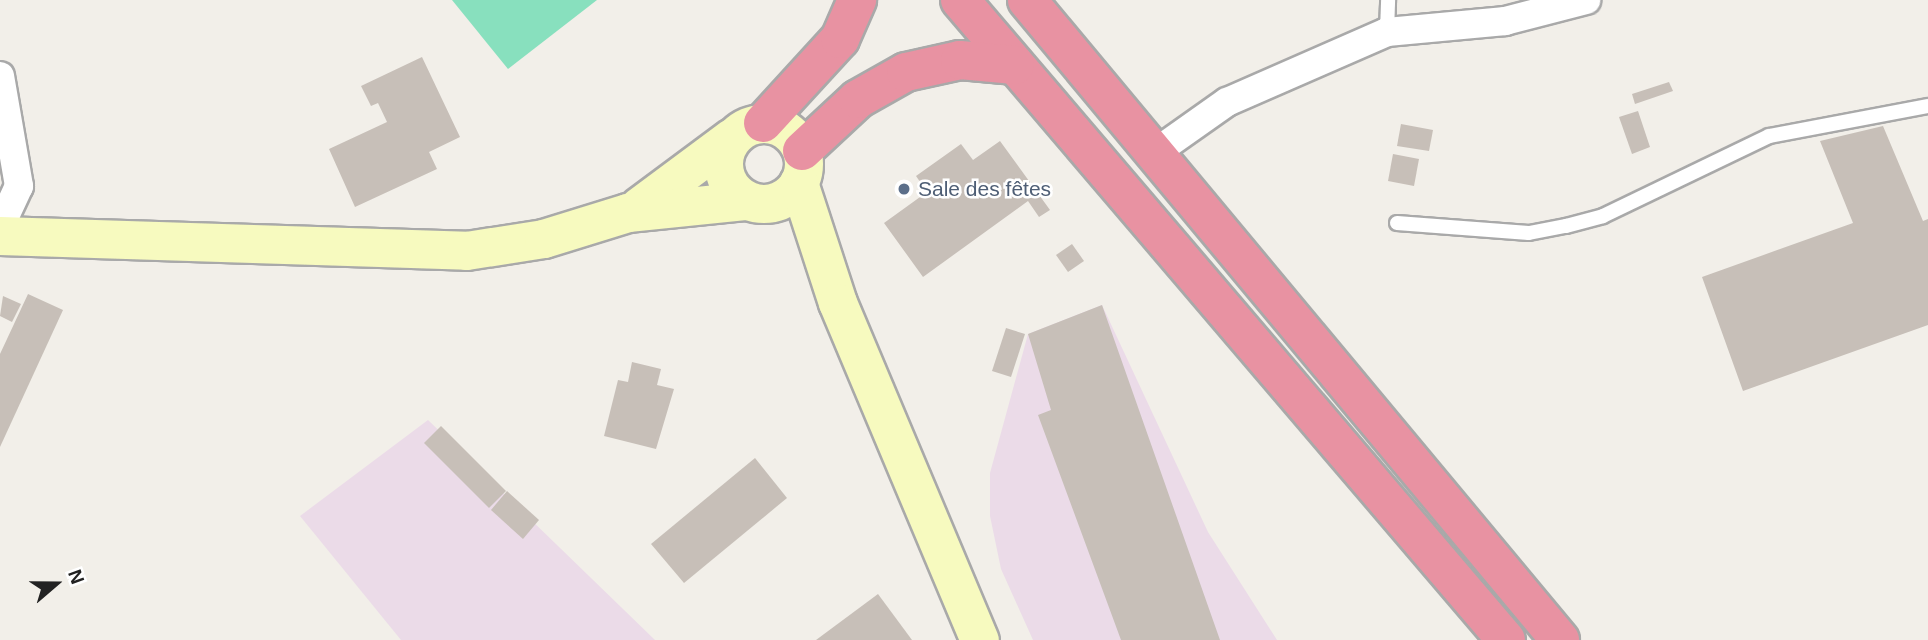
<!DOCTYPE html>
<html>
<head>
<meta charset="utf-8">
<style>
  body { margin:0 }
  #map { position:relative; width:1928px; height:640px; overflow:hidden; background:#f2efe9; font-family:Helvetica,sans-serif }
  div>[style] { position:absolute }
  .industrial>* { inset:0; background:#ebdbe8 }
  .pitch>* { inset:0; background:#88e0be }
  .building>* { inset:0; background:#c7bfb8 }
  .roads { filter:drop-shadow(2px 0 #a9a9a9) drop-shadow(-2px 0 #a9a9a9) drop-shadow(0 2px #a9a9a9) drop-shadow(0 -2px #a9a9a9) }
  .lane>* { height:14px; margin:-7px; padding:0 7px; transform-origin:7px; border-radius:7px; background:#fff }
  .street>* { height:28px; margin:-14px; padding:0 14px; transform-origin:14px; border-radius:14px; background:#fff }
  .secondary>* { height:38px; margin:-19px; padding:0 19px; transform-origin:19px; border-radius:19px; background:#f7fabf }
  .secondary>.ring { margin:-19px; padding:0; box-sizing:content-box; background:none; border:38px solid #f7fabf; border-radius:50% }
  .highway>* { height:38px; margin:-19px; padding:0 19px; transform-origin:19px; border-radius:19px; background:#e892a2 }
  .dots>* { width:19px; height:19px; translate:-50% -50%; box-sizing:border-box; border:4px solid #fff; border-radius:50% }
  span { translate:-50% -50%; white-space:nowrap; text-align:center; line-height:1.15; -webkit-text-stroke:5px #fff; paint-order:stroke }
  .service-label { font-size:21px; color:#4e5e75 }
  .left { translate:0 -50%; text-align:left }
  .north { position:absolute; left:21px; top:549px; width:70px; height:70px; -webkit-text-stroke:5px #fff; paint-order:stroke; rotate:70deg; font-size:19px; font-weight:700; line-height:28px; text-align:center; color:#222 }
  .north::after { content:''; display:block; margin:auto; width:24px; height:32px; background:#222; clip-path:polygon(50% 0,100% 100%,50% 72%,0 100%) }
</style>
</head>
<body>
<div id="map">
  <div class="industrial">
    <i style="clip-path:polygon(1102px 305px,1208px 532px,1277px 640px,1033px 640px,1001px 569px,990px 516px,990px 473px,1028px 334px)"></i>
    <i style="clip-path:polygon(428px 420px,655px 640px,401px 640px,300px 516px)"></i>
  </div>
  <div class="pitch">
    <i style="clip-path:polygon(452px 0,597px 0,508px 69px)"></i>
  </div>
  <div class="building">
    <i style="clip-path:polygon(422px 57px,460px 137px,429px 152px,437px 169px,355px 207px,329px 149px,387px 122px,378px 103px,371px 106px,361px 86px)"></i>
    <i style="clip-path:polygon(1669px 82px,1673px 91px,1635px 104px,1632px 94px)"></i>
    <i style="clip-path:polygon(1638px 111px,1650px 147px,1632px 154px,1619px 117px)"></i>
    <i style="clip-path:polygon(1401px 124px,1433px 130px,1429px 151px,1397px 146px)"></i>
    <i style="clip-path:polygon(1883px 126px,1923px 221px,1928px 219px,1928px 325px,1743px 391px,1702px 277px,1853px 223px,1820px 141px)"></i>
    <i style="clip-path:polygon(1000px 141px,1050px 210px,1039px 217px,1028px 201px,923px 277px,884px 223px,927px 192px,916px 176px,961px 144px,973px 160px)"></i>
    <i style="clip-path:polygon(1393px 154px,1419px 159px,1414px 186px,1388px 181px)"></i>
    <i style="clip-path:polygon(1072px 244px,1084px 261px,1068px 272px,1056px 255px)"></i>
    <i style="clip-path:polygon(28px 294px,63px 310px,0 447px,0 354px)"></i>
    <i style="clip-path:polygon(3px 296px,21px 304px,12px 322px,0 316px)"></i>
    <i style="clip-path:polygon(1102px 305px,1220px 640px,1121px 640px,1038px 415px,1051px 410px,1028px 334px)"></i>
    <i style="clip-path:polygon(1006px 328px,1025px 334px,1011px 377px,992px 371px)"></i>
    <i style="clip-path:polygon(632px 362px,661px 369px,657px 385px,674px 389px,656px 449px,604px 436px,618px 380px,628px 382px)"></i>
    <i style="clip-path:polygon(441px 426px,506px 491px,489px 508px,424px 443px)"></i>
    <i style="clip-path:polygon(755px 458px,787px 498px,684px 583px,651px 544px)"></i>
    <i style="clip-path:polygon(507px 491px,539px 520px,523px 539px,491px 510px)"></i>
    <i style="clip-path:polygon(878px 594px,912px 640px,816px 640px)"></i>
  </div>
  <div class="roads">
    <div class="lane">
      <i style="left:1387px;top:32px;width:32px;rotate:-88deg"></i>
      <i style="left:1397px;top:223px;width:132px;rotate:4.3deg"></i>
      <i style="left:1529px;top:233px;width:38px;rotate:-11deg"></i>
      <i style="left:1566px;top:226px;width:38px;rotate:-15deg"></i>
      <i style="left:1603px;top:216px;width:184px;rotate:-25.7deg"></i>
      <i style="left:1769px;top:136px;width:162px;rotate:-10.7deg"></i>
    </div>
    <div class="street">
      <i style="left:0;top:76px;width:112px;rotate:80.2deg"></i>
      <i style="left:19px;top:186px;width:45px;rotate:114.9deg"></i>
      <i style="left:1156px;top:152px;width:87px;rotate:-35.2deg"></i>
      <i style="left:1227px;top:102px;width:175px;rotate:-23.6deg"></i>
      <i style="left:1387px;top:32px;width:119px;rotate:-5.3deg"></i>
      <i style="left:1505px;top:21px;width:84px;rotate:-14.5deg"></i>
    </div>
    <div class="secondary">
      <i class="ring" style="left:724px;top:124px;width:42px;height:42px"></i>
      <i style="left:799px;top:183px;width:126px;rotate:72deg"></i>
      <i style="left:838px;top:303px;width:366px;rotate:67.2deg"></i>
      <i style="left:639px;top:207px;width:116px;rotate:-36.6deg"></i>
      <i style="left:0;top:236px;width:467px;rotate:1.8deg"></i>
      <i style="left:467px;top:251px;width:78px;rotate:-8.9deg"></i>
      <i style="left:544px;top:239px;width:88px;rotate:-17.2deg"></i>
      <i style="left:628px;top:213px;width:120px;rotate:-5.8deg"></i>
    </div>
    <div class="highway">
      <i style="left:960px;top:0;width:841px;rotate:49.53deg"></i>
      <i style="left:1027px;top:0;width:833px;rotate:50.21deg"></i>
      <i style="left:763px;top:123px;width:114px;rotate:-47.5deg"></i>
      <i style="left:840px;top:39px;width:43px;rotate:-66.4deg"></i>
      <i style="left:802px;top:151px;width:76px;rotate:-42.9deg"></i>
      <i style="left:858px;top:99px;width:55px;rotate:-29.4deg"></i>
      <i style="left:906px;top:72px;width:55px;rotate:-12.5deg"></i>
      <i style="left:960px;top:60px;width:55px;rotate:5.2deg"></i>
    </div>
  </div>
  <div class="dots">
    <i style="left:904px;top:189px;background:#5c6f8a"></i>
  </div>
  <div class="service-label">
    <span class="left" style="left:918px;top:189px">Sale des fêtes</span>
  </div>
  <div class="north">N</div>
</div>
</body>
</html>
